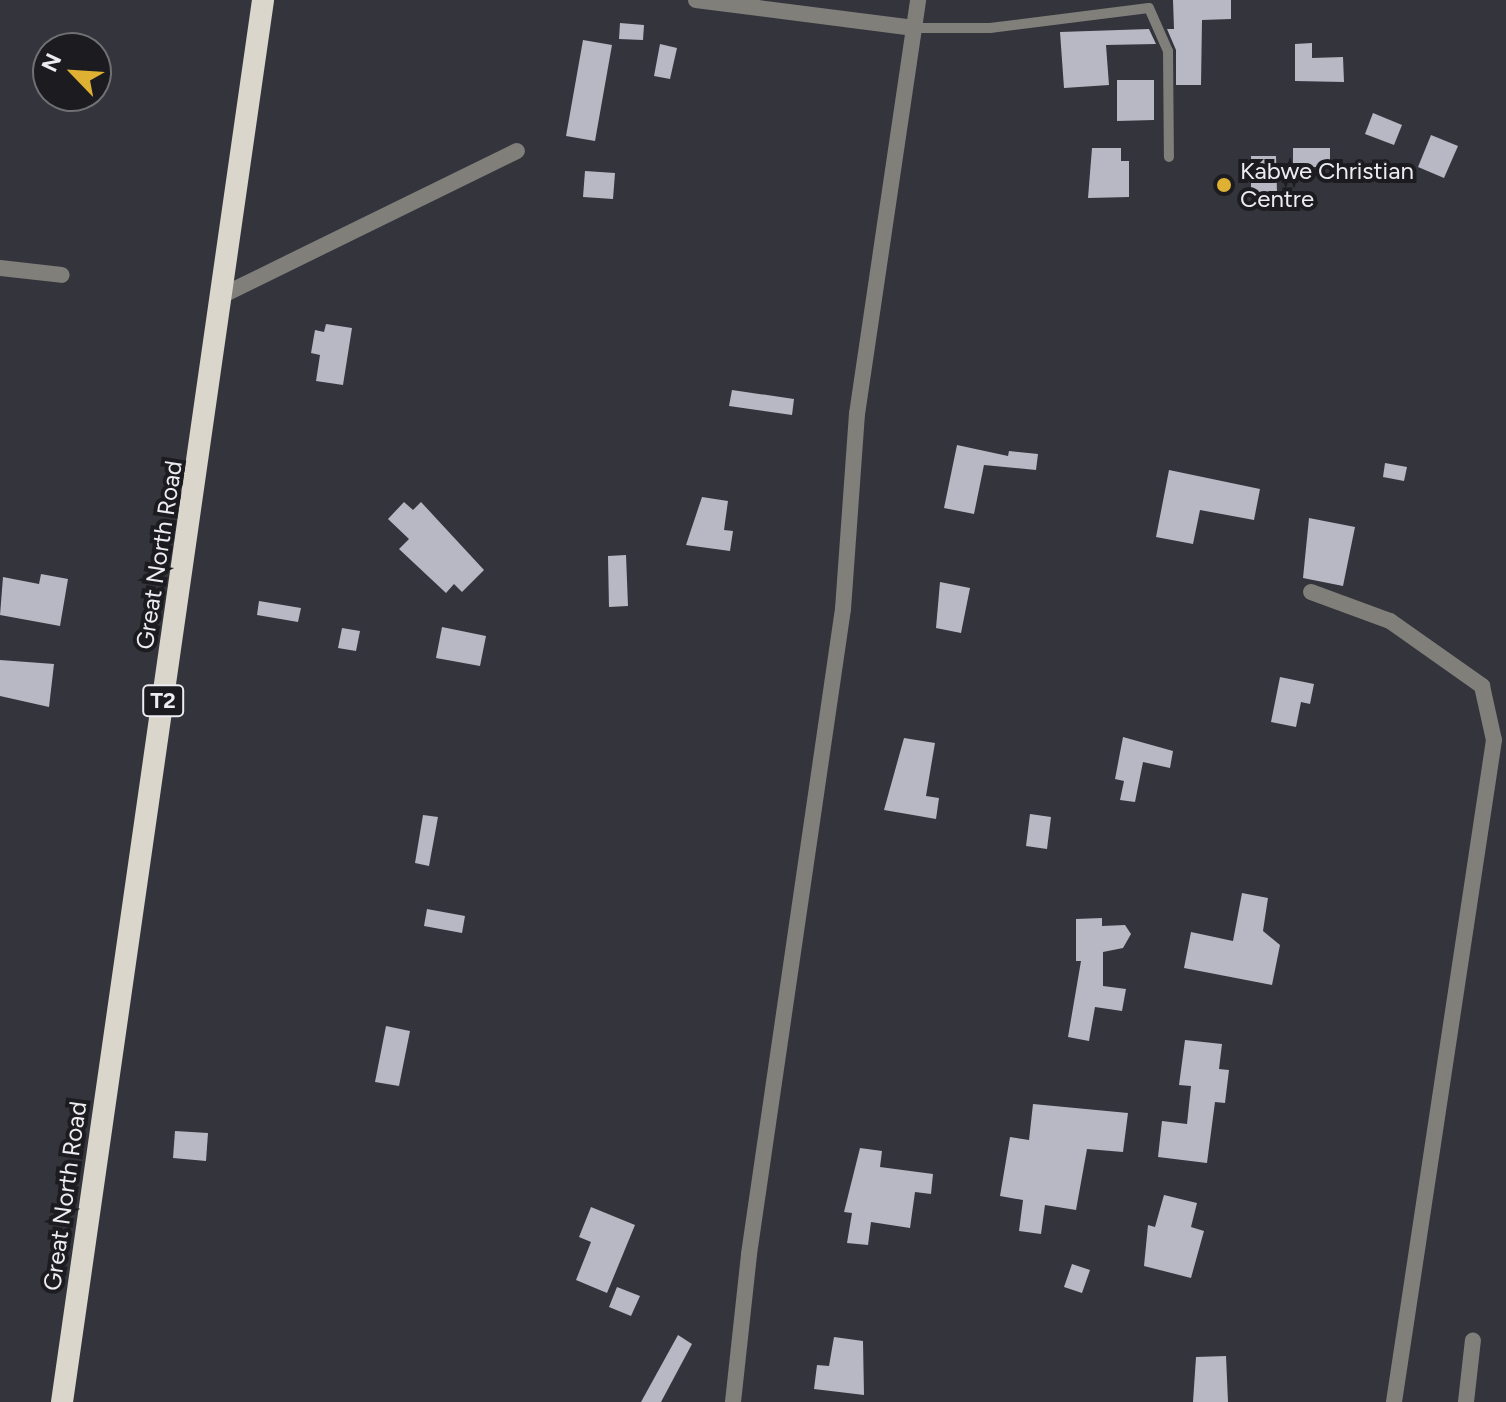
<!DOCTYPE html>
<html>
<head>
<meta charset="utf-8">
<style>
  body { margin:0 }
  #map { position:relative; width:1506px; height:1402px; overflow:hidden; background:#34343d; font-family:Figtree,sans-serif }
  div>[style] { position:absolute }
  .building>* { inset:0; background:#b8b8c4 }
  .service>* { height:10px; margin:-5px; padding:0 5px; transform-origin:5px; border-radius:5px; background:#817f7a }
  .minor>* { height:16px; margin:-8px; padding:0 8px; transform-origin:8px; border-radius:8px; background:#817f7a }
  .trunk>* { height:22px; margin:-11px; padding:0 11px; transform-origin:11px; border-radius:11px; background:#dad6cc }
  .dots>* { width:22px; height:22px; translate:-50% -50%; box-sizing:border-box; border:4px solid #1c1c20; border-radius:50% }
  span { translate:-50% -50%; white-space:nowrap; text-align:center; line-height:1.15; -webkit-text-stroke:8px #1c1c20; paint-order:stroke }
  .shield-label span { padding:2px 6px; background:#1c1c20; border:2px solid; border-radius:6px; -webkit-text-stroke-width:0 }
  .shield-label { font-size:22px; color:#ececf2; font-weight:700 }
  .poi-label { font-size:24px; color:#ececf2 }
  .left { translate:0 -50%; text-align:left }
  .street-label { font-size:24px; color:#ececf2 }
  .north { position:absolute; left:32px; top:32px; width:80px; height:80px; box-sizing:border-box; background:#1c1c20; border:2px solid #6f6f74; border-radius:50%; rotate:295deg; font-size:22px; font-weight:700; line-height:32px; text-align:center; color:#ececf2 }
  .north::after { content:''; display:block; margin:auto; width:28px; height:36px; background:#deb133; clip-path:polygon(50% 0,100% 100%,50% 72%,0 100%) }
</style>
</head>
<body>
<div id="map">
  <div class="building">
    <i style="clip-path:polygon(1173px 0,1231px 0,1231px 19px,1202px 20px,1201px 85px,1176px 85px,1176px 50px,1167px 29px,1174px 29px)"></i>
    <i style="clip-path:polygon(620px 23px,644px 25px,643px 40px,619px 39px)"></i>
    <i style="clip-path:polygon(1149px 29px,1156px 44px,1106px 45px,1109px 85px,1064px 88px,1060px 32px)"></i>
    <i style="clip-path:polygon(583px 40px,612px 45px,595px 141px,566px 136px)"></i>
    <i style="clip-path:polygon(1312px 43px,1312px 58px,1343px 57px,1344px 82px,1295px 81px,1295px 44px)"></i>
    <i style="clip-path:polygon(660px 44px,677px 48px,670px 79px,654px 76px)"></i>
    <i style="clip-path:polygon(1117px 80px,1154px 80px,1154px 120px,1117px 121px)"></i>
    <i style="clip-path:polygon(1373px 113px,1402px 125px,1394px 145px,1365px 134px)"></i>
    <i style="clip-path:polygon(1431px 135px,1458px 146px,1444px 178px,1418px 167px)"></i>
    <i style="clip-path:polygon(1092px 148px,1121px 148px,1121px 161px,1129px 161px,1129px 197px,1088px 198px)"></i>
    <i style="clip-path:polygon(1293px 148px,1330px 148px,1330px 167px,1293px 167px)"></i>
    <i style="clip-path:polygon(1251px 156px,1276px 156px,1277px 193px,1251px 193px)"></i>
    <i style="clip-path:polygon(585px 171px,615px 173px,613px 199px,583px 197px)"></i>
    <i style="clip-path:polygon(326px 324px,352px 328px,343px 385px,316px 381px,320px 355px,311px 353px,315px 330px,324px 332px)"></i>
    <i style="clip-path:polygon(732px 390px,794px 399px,792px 415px,729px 406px)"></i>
    <i style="clip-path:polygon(957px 445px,1008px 456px,1009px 451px,1038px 454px,1036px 470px,984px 465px,974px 514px,944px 508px)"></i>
    <i style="clip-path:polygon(1385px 463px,1407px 467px,1404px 481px,1383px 477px)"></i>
    <i style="clip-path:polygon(1169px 470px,1260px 489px,1254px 520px,1200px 510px,1193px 544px,1156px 537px)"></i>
    <i style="clip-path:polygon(702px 497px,728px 501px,724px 530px,733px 531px,730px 551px,686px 545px)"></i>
    <i style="clip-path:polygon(404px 502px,413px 510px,421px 502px,484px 570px,462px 592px,454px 584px,446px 593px,399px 549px,409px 539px,388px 519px)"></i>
    <i style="clip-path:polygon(1309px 518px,1355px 527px,1343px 586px,1303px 578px)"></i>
    <i style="clip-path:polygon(626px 555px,628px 606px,609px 607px,608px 556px)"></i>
    <i style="clip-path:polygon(41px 574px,68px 579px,60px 626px,0 615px,3px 577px,39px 584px)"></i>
    <i style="clip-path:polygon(940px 582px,970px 588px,961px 633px,936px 628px)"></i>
    <i style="clip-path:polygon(259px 601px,301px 608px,298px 622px,257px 615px)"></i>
    <i style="clip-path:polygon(442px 627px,486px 636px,480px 666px,436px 658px)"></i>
    <i style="clip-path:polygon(342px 628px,360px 631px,356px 651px,338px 648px)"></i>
    <i style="clip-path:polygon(0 660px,54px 664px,49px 707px,0 696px)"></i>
    <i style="clip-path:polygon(1280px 677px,1314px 684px,1310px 704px,1301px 702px,1296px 727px,1271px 722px)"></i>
    <i style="clip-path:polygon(1123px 737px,1173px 751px,1170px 768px,1143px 762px,1135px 802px,1120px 800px,1124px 781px,1115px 779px)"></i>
    <i style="clip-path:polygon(904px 738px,935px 743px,926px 796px,939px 798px,936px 819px,884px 810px)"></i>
    <i style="clip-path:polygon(1030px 814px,1051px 817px,1047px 849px,1026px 846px)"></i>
    <i style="clip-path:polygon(423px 815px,438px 817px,429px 866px,415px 863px)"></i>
    <i style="clip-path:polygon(1242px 893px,1268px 898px,1263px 931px,1280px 945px,1272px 985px,1184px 968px,1191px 932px,1233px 941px)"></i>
    <i style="clip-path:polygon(427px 909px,465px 916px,462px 933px,424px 926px)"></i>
    <i style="clip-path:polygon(1102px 918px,1102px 926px,1125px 925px,1131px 934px,1123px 948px,1103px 952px,1103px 986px,1126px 989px,1122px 1011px,1095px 1007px,1089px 1041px,1068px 1037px,1081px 961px,1076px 961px,1076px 919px)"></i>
    <i style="clip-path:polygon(386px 1026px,410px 1031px,399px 1086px,375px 1082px)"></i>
    <i style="clip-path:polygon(1185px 1040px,1222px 1044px,1219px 1069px,1229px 1070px,1225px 1103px,1215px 1102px,1207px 1163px,1158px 1157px,1162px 1121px,1187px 1124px,1191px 1086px,1179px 1085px)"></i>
    <i style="clip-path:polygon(1033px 1104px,1128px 1113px,1123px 1152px,1087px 1149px,1076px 1210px,1045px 1205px,1041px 1234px,1019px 1231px,1023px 1200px,1000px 1196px,1010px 1137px,1029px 1140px)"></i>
    <i style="clip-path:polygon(175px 1131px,208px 1133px,206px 1161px,173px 1158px)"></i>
    <i style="clip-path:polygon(860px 1148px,882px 1151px,880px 1167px,933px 1174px,931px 1194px,915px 1192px,910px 1228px,871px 1222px,868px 1245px,847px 1243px,852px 1213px,844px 1212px)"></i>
    <i style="clip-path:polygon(1164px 1195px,1197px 1203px,1191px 1227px,1204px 1231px,1191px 1278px,1144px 1266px,1148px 1225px,1155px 1227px)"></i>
    <i style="clip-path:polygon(591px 1207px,635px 1225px,607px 1293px,576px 1280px,591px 1242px,579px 1237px)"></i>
    <i style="clip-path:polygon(1072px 1264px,1090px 1270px,1082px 1293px,1064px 1287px)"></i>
    <i style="clip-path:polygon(617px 1287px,640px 1296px,631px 1316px,609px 1307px)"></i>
    <i style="clip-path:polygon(678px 1335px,692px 1344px,661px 1402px,641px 1402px)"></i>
    <i style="clip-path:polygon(834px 1337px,863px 1341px,864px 1395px,814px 1389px,817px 1365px,829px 1366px)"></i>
    <i style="clip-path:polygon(1226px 1356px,1228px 1402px,1193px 1402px,1196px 1357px)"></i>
  </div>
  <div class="service">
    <i style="left:914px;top:28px;width:76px"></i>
    <i style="left:990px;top:28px;width:160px;rotate:-7.2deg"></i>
    <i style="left:1149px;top:8px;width:47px;rotate:66.2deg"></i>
    <i style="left:1168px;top:51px;width:106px;rotate:89.5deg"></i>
  </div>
  <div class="minor">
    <i style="left:696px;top:0;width:220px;rotate:7.3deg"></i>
    <i style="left:0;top:268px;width:62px;rotate:6.4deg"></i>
    <i style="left:225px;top:294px;width:325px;rotate:-26.1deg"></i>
    <i style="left:1311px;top:592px;width:84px;rotate:20.2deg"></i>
    <i style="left:1390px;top:621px;width:113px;rotate:35.2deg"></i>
    <i style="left:1482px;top:686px;width:55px;rotate:77.5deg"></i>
    <i style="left:1494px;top:740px;width:670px;rotate:98.59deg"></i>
    <i style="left:733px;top:1402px;width:149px;rotate:-83.8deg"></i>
    <i style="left:749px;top:1254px;width:652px;rotate:-81.71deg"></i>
    <i style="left:843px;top:609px;width:196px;rotate:-85.9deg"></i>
    <i style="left:857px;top:414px;width:418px;rotate:-81.6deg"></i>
    <i style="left:1466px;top:1402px;width:62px;rotate:-83.6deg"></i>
  </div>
  <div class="trunk">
    <i style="left:62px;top:1402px;width:1416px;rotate:-81.84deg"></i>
  </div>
  <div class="dots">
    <i style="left:1224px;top:185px;background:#deb133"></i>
  </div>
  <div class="shield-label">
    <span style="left:163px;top:701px">T2</span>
  </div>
  <div class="poi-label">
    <span class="left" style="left:1240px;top:185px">Kabwe Christian<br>Centre</span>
  </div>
  <div class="street-label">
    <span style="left:159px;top:555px;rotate:-81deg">Great North Road</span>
    <span style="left:65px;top:1196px;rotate:-82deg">Great North Road</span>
  </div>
  <div class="north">N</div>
</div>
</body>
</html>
